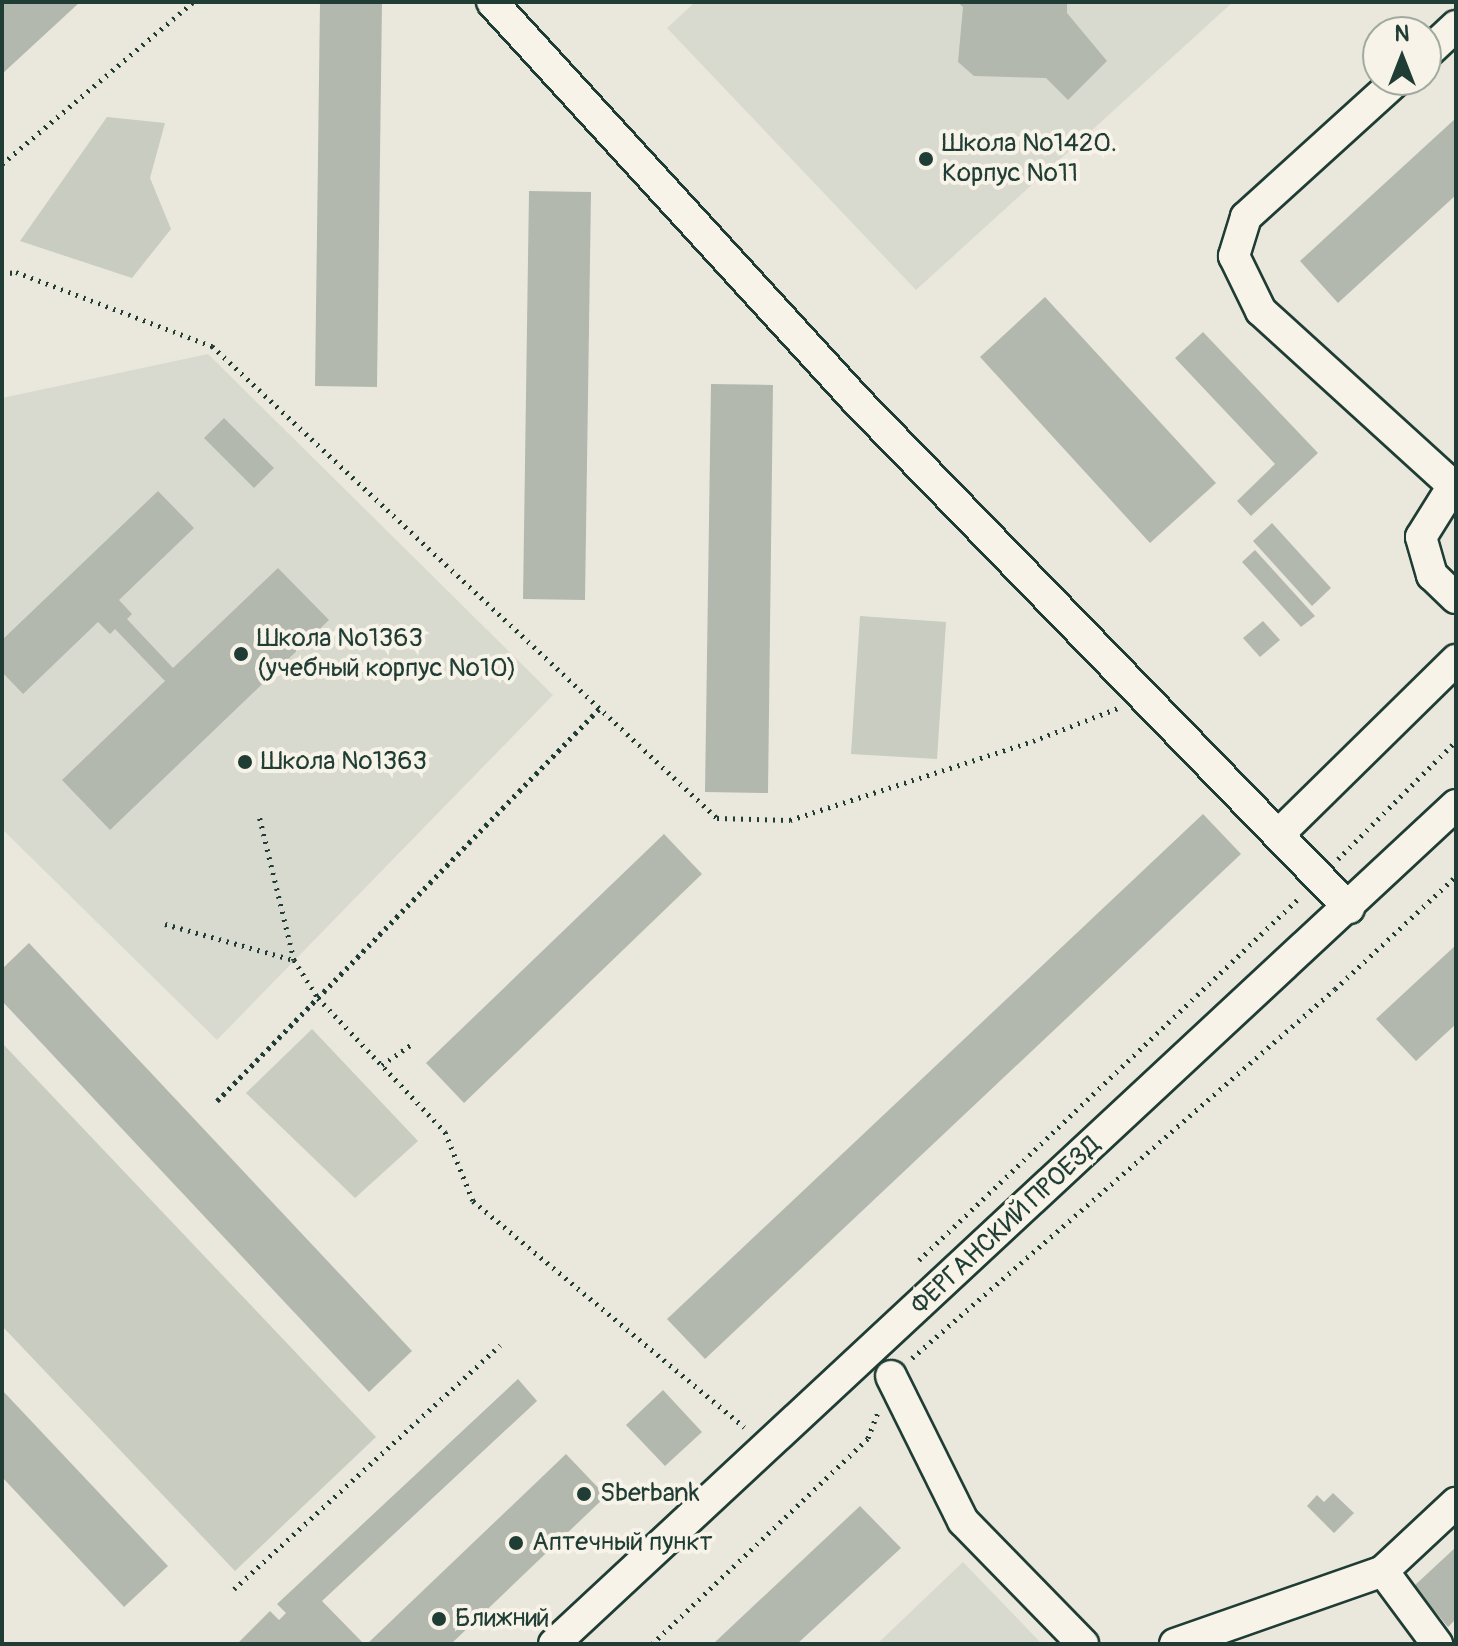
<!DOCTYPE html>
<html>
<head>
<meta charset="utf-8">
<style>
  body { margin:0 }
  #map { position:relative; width:1458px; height:1646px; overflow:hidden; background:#eae8dd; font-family:Pangolin,sans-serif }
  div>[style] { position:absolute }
  .built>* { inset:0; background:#d9dacf }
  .green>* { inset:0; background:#c8ccc1 }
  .building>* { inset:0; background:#b2b8ae }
  .path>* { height:5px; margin-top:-2.5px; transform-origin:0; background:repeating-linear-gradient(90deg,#1f3d34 0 2px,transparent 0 8px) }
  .roads { filter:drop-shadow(2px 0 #1f3d34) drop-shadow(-2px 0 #1f3d34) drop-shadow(0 2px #1f3d34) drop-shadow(0 -2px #1f3d34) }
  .minor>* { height:30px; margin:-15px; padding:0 15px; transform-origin:15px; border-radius:15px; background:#f7f3e8 }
  .dots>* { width:22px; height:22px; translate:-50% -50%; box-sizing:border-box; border:4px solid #f7f3e8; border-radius:50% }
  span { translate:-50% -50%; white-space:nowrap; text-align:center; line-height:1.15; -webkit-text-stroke:8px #f7f3e8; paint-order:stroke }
  .poi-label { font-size:26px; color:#1f3d34 }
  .left { translate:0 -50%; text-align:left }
  .street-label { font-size:26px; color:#1f3d34 }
  .frame { position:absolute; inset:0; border:4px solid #1f3d34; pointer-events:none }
  .north { position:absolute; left:1362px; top:16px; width:80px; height:80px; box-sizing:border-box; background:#f7f3e8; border:2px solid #a1aaa0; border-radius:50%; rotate:0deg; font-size:22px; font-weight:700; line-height:32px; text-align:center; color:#1f3d34 }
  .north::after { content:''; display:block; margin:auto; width:28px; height:36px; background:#1f3d34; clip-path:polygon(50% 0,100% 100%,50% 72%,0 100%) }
</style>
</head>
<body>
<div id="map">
  <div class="built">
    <i style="clip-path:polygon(695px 2px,1233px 2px,916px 290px,667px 28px)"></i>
    <i style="clip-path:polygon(208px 354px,553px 695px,217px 1040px,2px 829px,2px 398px)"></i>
    <i style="clip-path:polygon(963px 1562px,1042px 1644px,877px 1644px)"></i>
  </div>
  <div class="green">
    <i style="clip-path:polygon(107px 117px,165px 123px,150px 178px,171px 229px,132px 278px,20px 241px)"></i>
    <i style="clip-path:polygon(860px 616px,946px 622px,937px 759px,851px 754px)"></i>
    <i style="clip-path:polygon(312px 1029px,418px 1141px,355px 1198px,246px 1093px)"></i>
    <i style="clip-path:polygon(2px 1043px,376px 1437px,235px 1571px,2px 1326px)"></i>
  </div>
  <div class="building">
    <i style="clip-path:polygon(2px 2px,80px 2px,2px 74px)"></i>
    <i style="clip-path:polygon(320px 2px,382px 2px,377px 387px,315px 386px)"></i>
    <i style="clip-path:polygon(957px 2px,1067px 2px,1067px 13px,1107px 61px,1068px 100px,1046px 78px,974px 76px,958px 62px,963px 7px)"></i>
    <i style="clip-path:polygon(1456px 118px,1456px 195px,1338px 303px,1300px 261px)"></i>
    <i style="clip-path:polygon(529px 191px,591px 192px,585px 600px,523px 599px)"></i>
    <i style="clip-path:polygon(1045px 297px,1216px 483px,1150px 543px,980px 357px)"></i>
    <i style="clip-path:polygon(1203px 332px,1318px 453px,1251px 516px,1237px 501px,1275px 464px,1175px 358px)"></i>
    <i style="clip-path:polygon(711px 384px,773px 385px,768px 793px,705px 792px)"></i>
    <i style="clip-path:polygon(224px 418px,274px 468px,254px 488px,204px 438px)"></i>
    <i style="clip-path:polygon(158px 491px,194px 528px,119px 600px,132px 614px,127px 619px,173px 668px,278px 568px,329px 620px,110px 830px,62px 780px,165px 681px,115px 629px,110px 634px,98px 622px,23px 694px,2px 672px,2px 640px)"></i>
    <i style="clip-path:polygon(1272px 523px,1331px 588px,1312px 606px,1253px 541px)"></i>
    <i style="clip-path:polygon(1255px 550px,1315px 616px,1301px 627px,1242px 562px)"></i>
    <i style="clip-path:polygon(1263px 621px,1280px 640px,1260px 657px,1243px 638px)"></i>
    <i style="clip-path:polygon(1203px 814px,1241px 854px,705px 1359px,667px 1319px)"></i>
    <i style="clip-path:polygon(664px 834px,702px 874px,464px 1103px,426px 1063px)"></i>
    <i style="clip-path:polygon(29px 943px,412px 1351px,369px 1392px,2px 1001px,2px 969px)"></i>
    <i style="clip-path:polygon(1456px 945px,1456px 1024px,1416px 1061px,1376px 1019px)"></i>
    <i style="clip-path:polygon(518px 1379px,537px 1401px,322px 1601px,364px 1644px,237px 1644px,270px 1611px,279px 1620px,286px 1613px,277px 1604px)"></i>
    <i style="clip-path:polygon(2px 1390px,168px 1566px,124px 1607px,2px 1477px)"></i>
    <i style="clip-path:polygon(663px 1390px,702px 1432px,665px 1466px,626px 1425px)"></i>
    <i style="clip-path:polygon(566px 1454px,606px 1496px,451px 1644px,367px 1644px)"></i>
    <i style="clip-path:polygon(1333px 1493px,1354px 1513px,1334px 1533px,1307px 1506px,1317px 1495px,1324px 1502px)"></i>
    <i style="clip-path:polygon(860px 1506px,901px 1548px,797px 1644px,713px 1644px)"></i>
    <i style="clip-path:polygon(1456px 1547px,1456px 1619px,1448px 1627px,1414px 1586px)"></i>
  </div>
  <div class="path">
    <i style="left:2px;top:164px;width:250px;rotate:-40.3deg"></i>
    <i style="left:2px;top:274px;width:14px;rotate:-8deg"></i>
    <i style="left:16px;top:272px;width:210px;rotate:20.7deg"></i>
    <i style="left:212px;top:346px;width:691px;rotate:43.07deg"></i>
    <i style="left:717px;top:818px;width:73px;rotate:1.6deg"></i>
    <i style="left:790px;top:820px;width:256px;rotate:-18deg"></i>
    <i style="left:1033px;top:741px;width:91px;rotate:-21.2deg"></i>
    <i style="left:599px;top:709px;width:547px;rotate:134.26deg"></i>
    <i style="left:217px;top:1101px;width:144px;rotate:-45.6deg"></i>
    <i style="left:318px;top:998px;width:403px;rotate:-45.8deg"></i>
    <i style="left:1338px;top:859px;width:167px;rotate:-45deg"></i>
    <i style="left:165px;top:924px;width:134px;rotate:15.6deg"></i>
    <i style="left:294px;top:960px;width:149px;rotate:-103.6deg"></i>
    <i style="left:294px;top:960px;width:45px;rotate:57.7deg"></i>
    <i style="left:318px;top:998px;width:185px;rotate:46.5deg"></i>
    <i style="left:445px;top:1132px;width:74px;rotate:67.9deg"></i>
    <i style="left:473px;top:1201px;width:353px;rotate:39.8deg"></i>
    <i style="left:382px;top:1065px;width:37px;rotate:-35deg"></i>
    <i style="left:919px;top:1260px;width:526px;rotate:-43.61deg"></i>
    <i style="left:912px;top:1358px;width:561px;rotate:-41.1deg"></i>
    <i style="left:1335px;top:989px;width:166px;rotate:-43deg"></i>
    <i style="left:234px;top:1589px;width:361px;rotate:-42.5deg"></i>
    <i style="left:652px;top:1644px;width:298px;rotate:-43.6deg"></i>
    <i style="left:868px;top:1438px;width:28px;rotate:-69deg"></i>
  </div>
  <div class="roads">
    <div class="minor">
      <i style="left:492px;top:2px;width:539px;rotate:47.55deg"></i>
      <i style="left:856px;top:400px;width:708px;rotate:45.86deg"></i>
      <i style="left:1426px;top:54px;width:41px;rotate:-43deg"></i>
      <i style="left:1397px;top:80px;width:204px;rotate:137.8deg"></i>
      <i style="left:1246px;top:217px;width:41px;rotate:107.1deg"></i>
      <i style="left:1234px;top:256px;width:61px;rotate:63.9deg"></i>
      <i style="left:1261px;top:311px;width:258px;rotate:42.3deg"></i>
      <i style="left:1456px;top:481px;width:66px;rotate:122deg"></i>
      <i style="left:1421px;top:537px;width:40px;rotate:74deg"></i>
      <i style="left:1432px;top:575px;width:33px;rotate:44deg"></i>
      <i style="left:1280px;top:833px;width:247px;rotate:-44.5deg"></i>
      <i style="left:891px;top:1376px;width:162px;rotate:63.6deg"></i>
      <i style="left:963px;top:1521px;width:172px;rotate:45.7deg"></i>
      <i style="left:1383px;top:1571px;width:91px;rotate:53.5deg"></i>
      <i style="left:554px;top:1644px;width:1232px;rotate:-42.93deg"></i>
      <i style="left:1175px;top:1644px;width:220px;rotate:-19.3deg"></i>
      <i style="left:1383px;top:1571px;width:100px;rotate:-43deg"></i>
    </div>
  </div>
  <div class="dots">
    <i style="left:926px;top:159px;background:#1f3d34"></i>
    <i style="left:241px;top:654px;background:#1f3d34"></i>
    <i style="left:245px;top:762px;background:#1f3d34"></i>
    <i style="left:584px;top:1494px;background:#1f3d34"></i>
    <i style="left:516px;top:1543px;background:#1f3d34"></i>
    <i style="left:439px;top:1619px;background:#1f3d34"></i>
  </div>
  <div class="poi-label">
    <span class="left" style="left:942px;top:159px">Школа №1420.<br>Корпус №11</span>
    <span class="left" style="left:257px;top:654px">Школа №1363<br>(учебный корпус №10)</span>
    <span class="left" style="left:261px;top:762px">Школа №1363</span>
    <span class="left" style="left:600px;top:1494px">Sberbank</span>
    <span class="left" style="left:532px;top:1543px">Аптечный пункт</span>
    <span class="left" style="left:455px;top:1619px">Ближний</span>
  </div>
  <div class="street-label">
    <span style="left:1006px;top:1226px;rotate:-43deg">ФЕРГАНСКИЙ ПРОЕЗД</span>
  </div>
  <div class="frame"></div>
  <div class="north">N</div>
</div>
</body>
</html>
